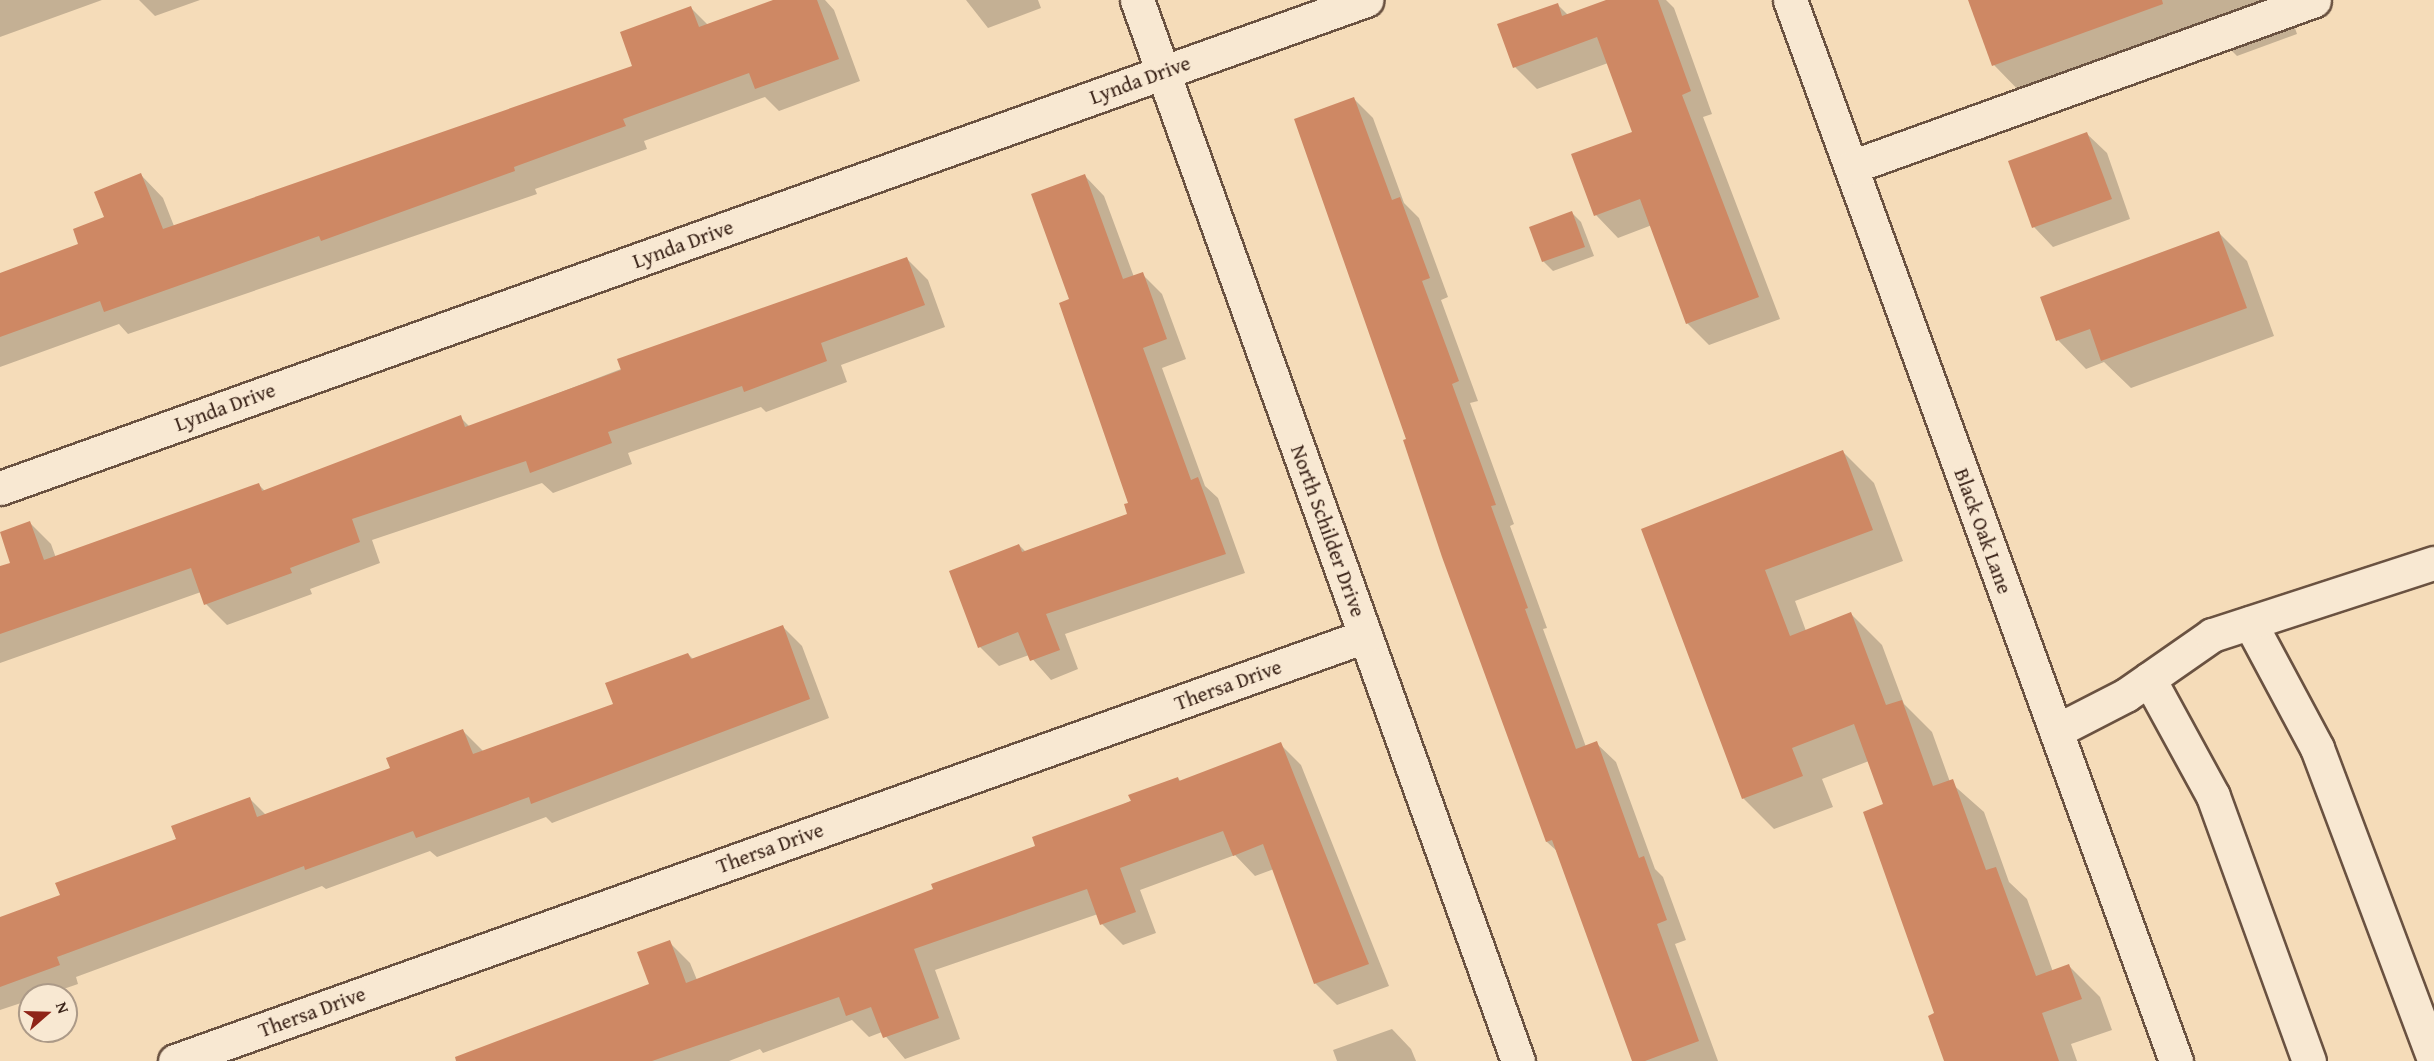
<!DOCTYPE html>
<html>
<head>
<meta charset="utf-8">
<style>
  body { margin:0 }
  #map { position:relative; width:2434px; height:1061px; overflow:hidden; background:#f5dcb9; font-family:"Gentium Book Plus",serif }
  div>[style] { position:absolute }
  .shadow>* { inset:0; background:#0003 }
  .building>* { inset:0; background:#ce8864 }
  .roads { filter:drop-shadow(2px 0 #6a5241) drop-shadow(-2px 0 #6a5241) drop-shadow(0 2px #6a5241) drop-shadow(0 -2px #6a5241) }
  .minor>* { height:33px; margin:-16.5px; padding:0 16.5px; transform-origin:16.5px; border-radius:16.5px; background:#f8e8d2 }
  span { translate:-50% -50%; white-space:nowrap; text-align:center; line-height:1.15; -webkit-text-stroke:6px #f8e8d2; paint-order:stroke }
  .street-label { font-size:21px; color:#3b2419 }
  .north { position:absolute; left:18px; top:983px; width:60px; height:60px; box-sizing:border-box; background:#f8e8d2; border:2px solid #ac9a88; border-radius:50%; rotate:70deg; font-size:16px; font-weight:700; line-height:24px; text-align:center; color:#3b2419 }
  .north::after { content:''; display:block; margin:auto; width:21px; height:27px; background:#8f2418; clip-path:polygon(50% 0,100% 100%,50% 72%,0 100%) }
</style>
</head>
<body>
<div id="map">
  <div class="shadow">
    <i style="clip-path:polygon(0 0,102px 0,0 37px)"></i>
    <i style="clip-path:polygon(139px 0,200px 0,155px 16px)"></i>
    <i style="clip-path:polygon(777px 0,825px 0,834px 10px,860px 81px,779px 111px,765px 97px,644px 141px,647px 149px,535px 189px,537px 194px,128px 334px,119px 324px,0 367px,0 275px,80px 245px,141px 175px,163px 198px,174px 226px,634px 67px,690px 7px,708px 25px)"></i>
    <i style="clip-path:polygon(966px 0,1038px 0,1041px 8px,988px 28px)"></i>
    <i style="clip-path:polygon(1611px 0,1666px 0,1674px 8px,1712px 114px,1703px 117px,1780px 319px,1709px 345px,1687px 323px,1652px 225px,1618px 238px,1596px 215px,1634px 133px,1608px 63px,1537px 89px,1515px 67px,1557px 4px,1568px 15px)"></i>
    <i style="clip-path:polygon(1970px 0,2291px 0,2286px 2px,2297px 34px,2237px 56px,2214px 33px,2029px 101px,1994px 65px)"></i>
    <i style="clip-path:polygon(1354px 99px,1373px 118px,1404px 203px,1419px 218px,1448px 297px,1441px 300px,1478px 401px,1470px 403px,1514px 524px,1510px 526px,1547px 628px,1543px 629px,1586px 747px,1596px 743px,1616px 762px,1655px 869px,1663px 877px,1686px 940px,1675px 944px,1718px 1061px,1634px 1061px,1558px 852px,1547px 842px)"></i>
    <i style="clip-path:polygon(2087px 134px,2107px 153px,2130px 219px,2053px 247px,2034px 227px)"></i>
    <i style="clip-path:polygon(1085px 176px,1104px 196px,1134px 277px,1142px 274px,1162px 294px,1186px 359px,1162px 368px,1205px 486px,1218px 498px,1245px 573px,1065px 634px,1078px 669px,1051px 680px,1029px 655px,999px 666px,980px 647px,1019px 545px,1026px 552px,1129px 515px,1130px 504px,1071px 300px)"></i>
    <i style="clip-path:polygon(1572px 213px,1581px 222px,1594px 256px,1553px 271px,1543px 261px)"></i>
    <i style="clip-path:polygon(2219px 233px,2247px 261px,2274px 336px,2131px 388px,2104px 362px,2086px 369px,2058px 340px)"></i>
    <i style="clip-path:polygon(907px 259px,928px 280px,945px 327px,841px 365px,847px 382px,766px 412px,761px 407px,628px 453px,632px 464px,553px 493px,542px 483px,372px 540px,380px 563px,310px 589px,312px 594px,227px 625px,206px 604px,201px 592px,0 663px,0 568px,12px 564px,30px 523px,51px 544px,56px 558px,259px 485px,265px 491px,460px 417px,470px 427px)"></i>
    <i style="clip-path:polygon(1843px 452px,1874px 483px,1903px 561px,1795px 601px,1806px 631px,1851px 614px,1882px 645px,1904px 704px,1932px 732px,1950px 782px,1984px 812px,2009px 882px,2027px 899px,2053px 972px,2069px 966px,2100px 997px,2112px 1030px,2071px 1044px,2077px 1061px,1946px 1061px,1885px 805px,1869px 761px,1822px 779px,1833px 807px,1774px 829px,1743px 798px,1643px 530px)"></i>
    <i style="clip-path:polygon(783px 627px,802px 646px,829px 718px,552px 823px,546px 817px,437px 857px,430px 851px,326px 889px,322px 886px,76px 977px,78px 984px,46px 995px,30px 995px,30px 1000px,0 1010px,0 919px,62px 896px,178px 840px,250px 799px,266px 815px,392px 769px,463px 731px,483px 751px,615px 705px,688px 654px,693px 659px)"></i>
    <i style="clip-path:polygon(1280px 744px,1301px 765px,1389px 986px,1337px 1005px,1315px 983px,1274px 869px,1255px 876px,1235px 855px,1140px 890px,1156px 933px,1123px 945px,1102px 924px,1098px 914px,935px 970px,960px 1039px,905px 1059px,882px 1032px,869px 1037px,852px 1020px,763px 1053px,760px 1049px,729px 1061px,488px 1061px,651px 985px,669px 942px,690px 963px,697px 980px,935px 890px,1037px 846px,1178px 778px,1181px 782px)"></i>
    <i style="clip-path:polygon(1392px 1029px,1411px 1049px,1416px 1061px,1337px 1061px,1333px 1050px)"></i>
  </div>
  <div class="building">
    <i style="clip-path:polygon(773px 0,817px 0,839px 59px,755px 89px,749px 73px,623px 119px,626px 126px,514px 167px,515px 171px,321px 241px,319px 236px,104px 312px,100px 301px,0 337px,0 273px,78px 244px,73px 229px,104px 217px,94px 192px,141px 173px,163px 229px,632px 66px,620px 32px,691px 6px,699px 27px)"></i>
    <i style="clip-path:polygon(1606px 0,1658px 0,1691px 91px,1682px 95px,1759px 297px,1686px 324px,1640px 199px,1594px 216px,1571px 154px,1632px 132px,1597px 37px,1513px 68px,1497px 24px,1558px 3px,1562px 16px)"></i>
    <i style="clip-path:polygon(1968px 0,2162px 0,2163px 4px,1992px 66px)"></i>
    <i style="clip-path:polygon(1354px 97px,1392px 200px,1400px 197px,1430px 278px,1422px 281px,1459px 381px,1452px 384px,1496px 505px,1491px 506px,1528px 608px,1525px 609px,1576px 749px,1597px 741px,1639px 858px,1644px 856px,1667px 920px,1657px 924px,1699px 1041px,1645px 1061px,1632px 1061px,1552px 840px,1546px 842px,1442px 557px,1403px 440px,1406px 439px,1294px 119px)"></i>
    <i style="clip-path:polygon(2087px 132px,2112px 199px,2032px 228px,2008px 161px)"></i>
    <i style="clip-path:polygon(1085px 174px,1123px 279px,1143px 272px,1167px 339px,1143px 348px,1191px 480px,1198px 477px,1226px 554px,1046px 614px,1060px 650px,1030px 661px,1018px 632px,978px 648px,949px 571px,1019px 544px,1022px 552px,1127px 514px,1124px 504px,1128px 503px,1059px 303px,1069px 299px,1031px 194px)"></i>
    <i style="clip-path:polygon(1572px 211px,1585px 247px,1542px 262px,1529px 227px)"></i>
    <i style="clip-path:polygon(2219px 231px,2247px 308px,2101px 361px,2090px 329px,2056px 341px,2040px 297px)"></i>
    <i style="clip-path:polygon(907px 257px,925px 305px,821px 343px,827px 361px,744px 392px,742px 386px,608px 432px,612px 443px,530px 473px,526px 461px,352px 519px,360px 542px,290px 568px,292px 573px,204px 605px,191px 568px,0 634px,0 566px,10px 563px,0 532px,30px 521px,44px 560px,259px 483px,262px 491px,461px 415px,465px 427px,621px 370px,617px 359px)"></i>
    <i style="clip-path:polygon(1843px 450px,1873px 530px,1765px 570px,1790px 636px,1851px 612px,1886px 705px,1902px 700px,1933px 786px,1953px 779px,1986px 870px,1996px 867px,2036px 976px,2069px 964px,2082px 999px,2042px 1013px,2059px 1061px,1944px 1061px,1928px 1016px,1934px 1013px,1863px 812px,1883px 804px,1854px 724px,1792px 748px,1803px 776px,1742px 799px,1641px 529px)"></i>
    <i style="clip-path:polygon(783px 625px,810px 699px,531px 804px,529px 797px,416px 838px,413px 831px,305px 870px,304px 866px,57px 957px,60px 965px,0 987px,0 917px,60px 895px,55px 883px,176px 839px,171px 826px,250px 797px,257px 817px,390px 768px,386px 758px,463px 729px,473px 754px,613px 704px,605px 683px,688px 653px,691px 659px)"></i>
    <i style="clip-path:polygon(1281px 742px,1369px 964px,1314px 984px,1263px 844px,1233px 856px,1223px 831px,1120px 868px,1136px 912px,1100px 925px,1087px 889px,914px 949px,939px 1018px,883px 1038px,871px 1007px,846px 1016px,839px 997px,652px 1061px,456px 1061px,455px 1057px,649px 984px,637px 952px,670px 940px,686px 983px,933px 889px,931px 884px,1035px 846px,1032px 837px,1131px 801px,1128px 795px,1178px 777px,1179px 781px)"></i>
  </div>
  <div class="roads">
    <div class="minor">
      <i style="left:1137px;top:0;width:1127px;rotate:70.25deg"></i>
      <i style="left:1790px;top:0;width:1129px;rotate:70.01deg"></i>
      <i style="left:1851px;top:167px;width:492px;rotate:-19.8deg"></i>
      <i style="left:0;top:488px;width:1451px;rotate:-19.66deg"></i>
      <i style="left:2250px;top:623px;width:142px;rotate:61.8deg"></i>
      <i style="left:2317px;top:748px;width:332px;rotate:69.4deg"></i>
      <i style="left:2149px;top:679px;width:133px;rotate:61.3deg"></i>
      <i style="left:2213px;top:796px;width:282px;rotate:70.1deg"></i>
      <i style="left:2056px;top:731px;width:79px;rotate:-27.2deg"></i>
      <i style="left:2126px;top:695px;width:105px;rotate:-34.9deg"></i>
      <i style="left:2212px;top:635px;width:233px;rotate:-18deg"></i>
      <i style="left:175px;top:1061px;width:1264px;rotate:-19.65deg"></i>
    </div>
  </div>
  <div class="street-label">
    <span style="left:1140px;top:80px;rotate:-20deg">Lynda Drive</span>
    <span style="left:683px;top:244px;rotate:-20deg">Lynda Drive</span>
    <span style="left:225px;top:407px;rotate:-20deg">Lynda Drive</span>
    <span style="left:1328px;top:531px;rotate:70deg">North Schilder Drive</span>
    <span style="left:1983px;top:531px;rotate:70deg">Black Oak Lane</span>
    <span style="left:1228px;top:685px;rotate:-20deg">Thersa Drive</span>
    <span style="left:770px;top:848px;rotate:-20deg">Thersa Drive</span>
    <span style="left:312px;top:1012px;rotate:-20deg">Thersa Drive</span>
  </div>
  <div class="north">N</div>
</div>
</body>
</html>
